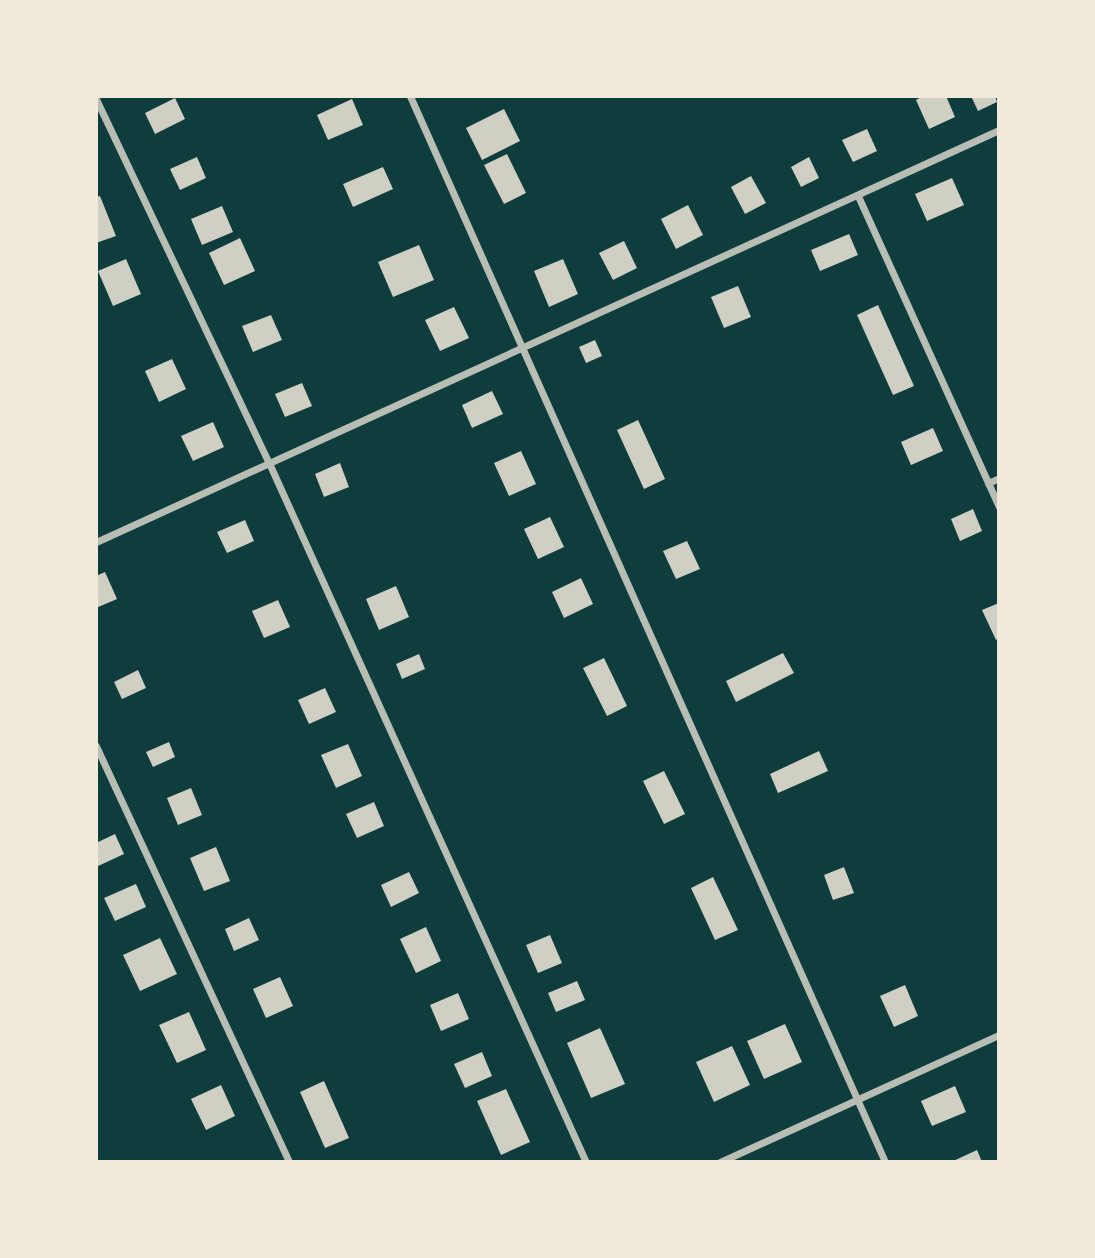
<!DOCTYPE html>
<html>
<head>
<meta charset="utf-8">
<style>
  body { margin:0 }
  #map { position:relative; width:1095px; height:1258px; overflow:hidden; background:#0f3d3e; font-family:"Work Sans",sans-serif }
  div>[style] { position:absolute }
  .building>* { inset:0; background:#cfcfc3 }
  .minor>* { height:7px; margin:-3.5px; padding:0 3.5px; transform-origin:3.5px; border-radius:3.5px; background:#b8beb3 }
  span { translate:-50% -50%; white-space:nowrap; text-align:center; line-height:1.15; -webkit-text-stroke:5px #f1e9da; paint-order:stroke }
  .frame { position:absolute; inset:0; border:98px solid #f1e9da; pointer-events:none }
</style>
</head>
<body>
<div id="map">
  <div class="building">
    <i style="clip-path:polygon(923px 96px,946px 96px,955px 117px,929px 129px,916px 100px)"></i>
    <i style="clip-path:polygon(971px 96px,995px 96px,997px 102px,978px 111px)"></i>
    <i style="clip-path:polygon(175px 98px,185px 119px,155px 134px,145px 113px)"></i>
    <i style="clip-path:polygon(352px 99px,363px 125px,328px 140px,317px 115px)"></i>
    <i style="clip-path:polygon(504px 109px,520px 141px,482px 160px,466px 128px)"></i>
    <i style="clip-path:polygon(867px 129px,877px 151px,853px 162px,842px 140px)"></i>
    <i style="clip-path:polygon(507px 154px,526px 193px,504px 204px,484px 165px)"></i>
    <i style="clip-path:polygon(197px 157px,206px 178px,180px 190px,170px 169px)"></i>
    <i style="clip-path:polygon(809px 157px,819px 178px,801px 187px,791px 167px)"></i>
    <i style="clip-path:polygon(383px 167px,393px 189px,353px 207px,343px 184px)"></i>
    <i style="clip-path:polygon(751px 176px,766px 203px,745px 214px,731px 187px)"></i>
    <i style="clip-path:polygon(952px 178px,964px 205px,927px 221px,915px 194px)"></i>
    <i style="clip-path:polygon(100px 196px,116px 236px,96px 243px,96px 197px)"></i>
    <i style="clip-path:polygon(688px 205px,703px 235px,676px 249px,661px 219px)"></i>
    <i style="clip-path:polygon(222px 206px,233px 232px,202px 245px,191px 219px)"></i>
    <i style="clip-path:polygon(849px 234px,858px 255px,820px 271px,811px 250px)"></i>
    <i style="clip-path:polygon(240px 238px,255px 271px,224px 285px,209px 253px)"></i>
    <i style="clip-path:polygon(624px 241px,637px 268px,613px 280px,599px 253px)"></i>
    <i style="clip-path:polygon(419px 245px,434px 280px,393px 297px,378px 262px)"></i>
    <i style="clip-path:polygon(126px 259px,141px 294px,113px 306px,98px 271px)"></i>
    <i style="clip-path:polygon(563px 259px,578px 294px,549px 307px,534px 271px)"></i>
    <i style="clip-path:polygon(738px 286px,751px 317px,724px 328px,711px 297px)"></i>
    <i style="clip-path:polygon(878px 305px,914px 386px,893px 395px,857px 315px)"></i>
    <i style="clip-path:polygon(454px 307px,469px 338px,440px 351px,425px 320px)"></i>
    <i style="clip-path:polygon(271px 315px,282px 340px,253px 352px,242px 326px)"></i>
    <i style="clip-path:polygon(595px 340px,602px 356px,586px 363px,579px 347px)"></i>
    <i style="clip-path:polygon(172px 359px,186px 389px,159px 402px,145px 371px)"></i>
    <i style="clip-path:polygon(302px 383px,312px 406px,285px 417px,275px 394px)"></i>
    <i style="clip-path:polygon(492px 391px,503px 414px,472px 428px,462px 405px)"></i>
    <i style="clip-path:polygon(638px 420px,665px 479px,644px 489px,617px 430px)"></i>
    <i style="clip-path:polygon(213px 422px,224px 447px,193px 461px,181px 436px)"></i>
    <i style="clip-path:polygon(933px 428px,943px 451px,911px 465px,901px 442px)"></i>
    <i style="clip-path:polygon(521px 451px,536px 484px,509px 496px,494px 463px)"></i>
    <i style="clip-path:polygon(340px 463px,349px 487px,324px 497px,315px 474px)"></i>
    <i style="clip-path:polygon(973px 509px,982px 531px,960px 541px,951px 519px)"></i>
    <i style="clip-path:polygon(550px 517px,564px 547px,538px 559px,524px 529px)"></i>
    <i style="clip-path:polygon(245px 520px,254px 541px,227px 553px,217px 532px)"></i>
    <i style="clip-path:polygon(687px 541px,700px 569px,676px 579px,663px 551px)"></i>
    <i style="clip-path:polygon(105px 572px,117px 599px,96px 608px,96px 576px)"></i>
    <i style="clip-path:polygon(581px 578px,593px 604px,564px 618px,552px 592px)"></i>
    <i style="clip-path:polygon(396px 586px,409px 617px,379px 630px,366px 599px)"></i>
    <i style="clip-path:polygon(278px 600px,290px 627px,264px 638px,252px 611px)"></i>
    <i style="clip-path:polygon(999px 603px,999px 638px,996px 640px,982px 610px)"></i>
    <i style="clip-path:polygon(783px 653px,794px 673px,736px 702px,726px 681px)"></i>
    <i style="clip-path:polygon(419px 654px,425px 669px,402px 679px,396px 664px)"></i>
    <i style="clip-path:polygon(604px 658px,627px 706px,607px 716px,583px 668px)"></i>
    <i style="clip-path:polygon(138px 670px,146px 688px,122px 699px,114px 682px)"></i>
    <i style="clip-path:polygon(325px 688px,336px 712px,309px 724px,298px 700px)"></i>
    <i style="clip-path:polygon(169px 742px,175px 757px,153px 767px,146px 752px)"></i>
    <i style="clip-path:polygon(348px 744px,362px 776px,336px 788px,321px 755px)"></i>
    <i style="clip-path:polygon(819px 751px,828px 771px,778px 793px,770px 774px)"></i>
    <i style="clip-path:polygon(664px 771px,685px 814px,664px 824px,643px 781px)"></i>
    <i style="clip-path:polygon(191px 788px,202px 815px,178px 825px,167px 798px)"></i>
    <i style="clip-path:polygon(374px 802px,384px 826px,357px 838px,346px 814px)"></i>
    <i style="clip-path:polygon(115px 834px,124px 854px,96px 867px,96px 843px)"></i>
    <i style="clip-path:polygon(216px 847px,230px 881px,204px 891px,190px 858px)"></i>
    <i style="clip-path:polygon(844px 867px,854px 893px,833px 900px,824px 875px)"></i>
    <i style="clip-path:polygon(409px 872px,419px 893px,391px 907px,381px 885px)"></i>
    <i style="clip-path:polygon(713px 877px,738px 930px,715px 940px,691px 888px)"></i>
    <i style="clip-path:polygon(136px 884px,146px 907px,115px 921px,104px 898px)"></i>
    <i style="clip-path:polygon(249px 918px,259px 940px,234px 951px,225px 929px)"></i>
    <i style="clip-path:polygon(426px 927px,441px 961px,416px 973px,400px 939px)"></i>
    <i style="clip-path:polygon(550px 935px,562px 963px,538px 973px,526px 945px)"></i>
    <i style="clip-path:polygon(160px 938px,177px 974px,140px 991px,123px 955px)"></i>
    <i style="clip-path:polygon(280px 977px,293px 1006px,266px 1018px,253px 989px)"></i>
    <i style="clip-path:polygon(577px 981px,585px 1000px,556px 1012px,548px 993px)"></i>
    <i style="clip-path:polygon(905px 985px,918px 1016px,894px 1027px,880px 996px)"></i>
    <i style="clip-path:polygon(458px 993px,469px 1019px,441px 1031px,430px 1005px)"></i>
    <i style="clip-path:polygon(189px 1012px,206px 1050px,177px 1063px,159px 1025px)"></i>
    <i style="clip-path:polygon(785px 1024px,802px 1062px,764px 1079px,747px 1041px)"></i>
    <i style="clip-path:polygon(600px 1028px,625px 1084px,591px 1098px,567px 1043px)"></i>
    <i style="clip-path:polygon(732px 1046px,750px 1085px,714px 1102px,696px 1062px)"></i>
    <i style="clip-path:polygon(482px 1052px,492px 1076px,465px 1088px,454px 1064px)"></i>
    <i style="clip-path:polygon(324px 1081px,349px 1138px,325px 1148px,300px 1092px)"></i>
    <i style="clip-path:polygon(221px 1085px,235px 1116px,206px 1130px,191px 1099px)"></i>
    <i style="clip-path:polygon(955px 1086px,966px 1112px,932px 1126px,921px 1101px)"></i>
    <i style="clip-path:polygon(506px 1089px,530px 1142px,501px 1155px,477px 1101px)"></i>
    <i style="clip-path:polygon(977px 1150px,982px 1162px,951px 1162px)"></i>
  </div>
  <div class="minor">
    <i style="left:410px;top:96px;width:1167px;rotate:65.98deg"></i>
    <i style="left:96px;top:99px;width:403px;rotate:64.6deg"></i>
    <i style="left:269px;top:463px;width:768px;rotate:65.61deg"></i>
    <i style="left:858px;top:196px;width:341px;rotate:65.6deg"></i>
    <i style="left:988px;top:483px;width:12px;rotate:-24deg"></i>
    <i style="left:96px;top:542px;width:993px;rotate:-24.53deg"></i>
    <i style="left:96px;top:746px;width:459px;rotate:65.1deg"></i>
    <i style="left:720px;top:1162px;width:307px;rotate:-24.5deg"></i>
  </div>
  <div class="frame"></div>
</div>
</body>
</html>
